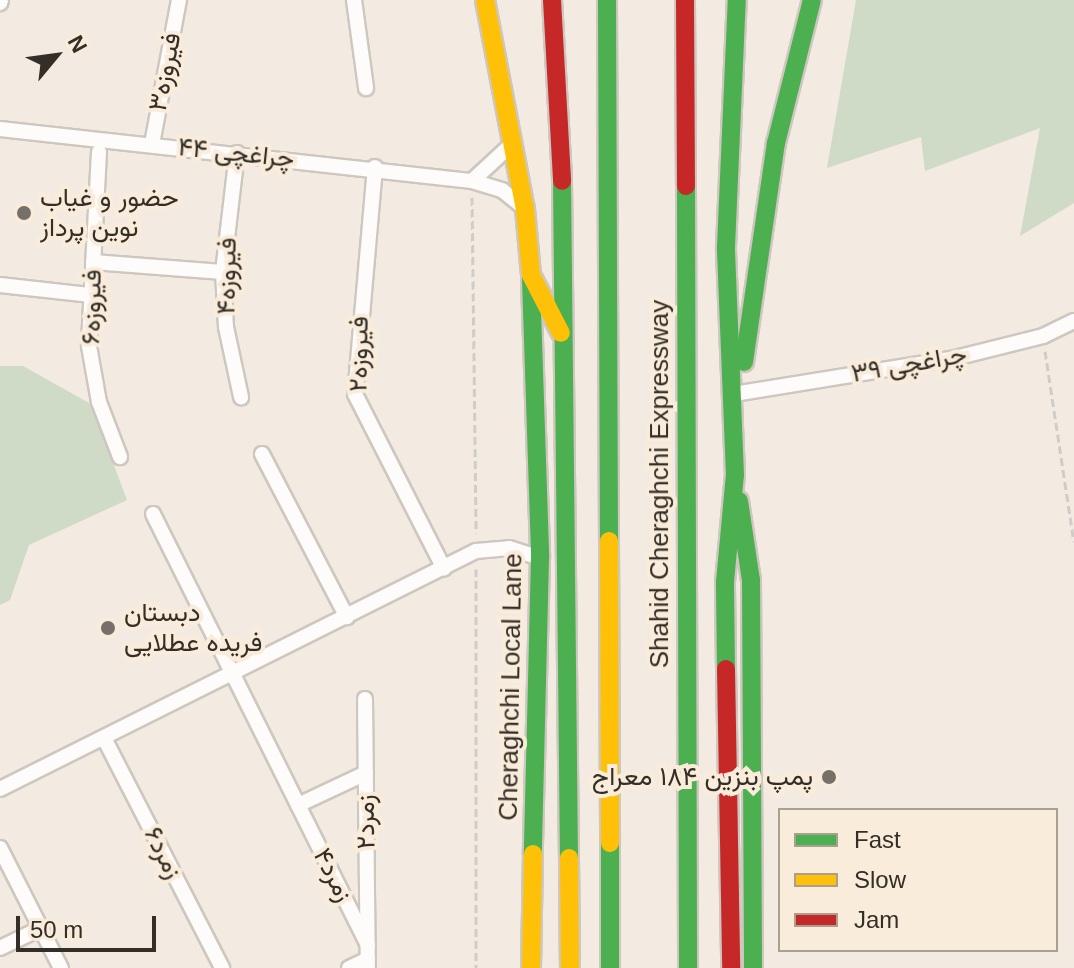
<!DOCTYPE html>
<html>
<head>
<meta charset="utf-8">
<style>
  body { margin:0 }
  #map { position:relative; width:1074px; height:968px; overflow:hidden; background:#f3ebe1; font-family:Arial,Vazirmatn,sans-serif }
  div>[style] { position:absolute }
  .green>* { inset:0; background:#cfdac7 }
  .path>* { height:3px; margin-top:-1.5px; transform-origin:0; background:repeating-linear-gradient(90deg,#cfcdc9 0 8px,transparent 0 12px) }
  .roads { filter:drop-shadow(2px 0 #cec7c0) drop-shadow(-2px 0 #cec7c0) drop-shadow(0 2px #cec7c0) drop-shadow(0 -2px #cec7c0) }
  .street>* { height:14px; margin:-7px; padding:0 7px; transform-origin:7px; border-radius:7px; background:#fdfcfa }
  .fast>* { height:18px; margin:-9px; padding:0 9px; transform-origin:9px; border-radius:9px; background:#4caf50 }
  .slow>* { height:18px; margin:-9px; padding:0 9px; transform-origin:9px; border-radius:9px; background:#ffc107 }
  .jam>* { height:18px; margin:-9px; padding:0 9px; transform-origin:9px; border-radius:9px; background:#c62828 }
  .dots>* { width:22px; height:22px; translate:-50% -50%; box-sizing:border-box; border:4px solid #faecda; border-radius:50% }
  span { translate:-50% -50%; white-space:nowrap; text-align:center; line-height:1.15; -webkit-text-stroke:8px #faecda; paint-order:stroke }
  .street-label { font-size:26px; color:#332e27 }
  .poi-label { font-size:26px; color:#332e27 }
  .left { translate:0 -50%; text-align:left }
  .right { translate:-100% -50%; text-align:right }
  .legend { position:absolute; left:778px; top:808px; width:280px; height:144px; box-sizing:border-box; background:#faecda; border:2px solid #aaa092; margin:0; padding:10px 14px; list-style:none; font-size:24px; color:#332e27 }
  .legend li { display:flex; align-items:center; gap:16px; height:40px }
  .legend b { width:40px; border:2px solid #aaa092 }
  .north { position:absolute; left:16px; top:16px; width:80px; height:80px; -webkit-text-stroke:6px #faecda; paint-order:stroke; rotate:61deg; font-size:22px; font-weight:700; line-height:32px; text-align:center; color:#332e27 }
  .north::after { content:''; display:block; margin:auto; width:28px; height:36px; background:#332e27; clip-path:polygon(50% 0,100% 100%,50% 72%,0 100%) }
  .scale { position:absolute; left:16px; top:916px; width:140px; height:36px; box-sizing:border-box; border:4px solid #332e27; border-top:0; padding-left:10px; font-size:24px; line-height:28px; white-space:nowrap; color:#332e27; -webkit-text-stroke:6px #faecda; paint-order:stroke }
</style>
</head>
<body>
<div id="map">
  <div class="green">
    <i style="clip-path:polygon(856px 0,1074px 0,1074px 203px,1020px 236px,1040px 128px,925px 171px,921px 137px,827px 168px)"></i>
    <i style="clip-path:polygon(0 366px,23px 366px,91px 404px,127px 500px,29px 545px,10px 600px,0 605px)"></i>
  </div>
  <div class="path">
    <i style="left:472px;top:197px;width:336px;rotate:89.3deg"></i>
    <i style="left:1045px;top:351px;width:193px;rotate:81.4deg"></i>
    <i style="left:476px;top:569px;width:399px;rotate:90deg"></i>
  </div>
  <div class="roads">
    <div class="street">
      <i style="left:354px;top:0;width:89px;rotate:82.2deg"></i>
      <i style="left:0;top:3px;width:3px;rotate:-72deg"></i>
      <i style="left:0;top:129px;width:475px;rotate:6.3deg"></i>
      <i style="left:472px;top:181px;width:31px;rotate:17deg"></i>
      <i style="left:502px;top:190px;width:26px;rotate:39deg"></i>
      <i style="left:152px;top:144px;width:147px;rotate:-79.4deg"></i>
      <i style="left:99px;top:152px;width:194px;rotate:93deg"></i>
      <i style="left:89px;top:346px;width:57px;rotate:79.9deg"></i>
      <i style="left:99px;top:402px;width:59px;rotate:69.1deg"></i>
      <i style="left:237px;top:153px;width:120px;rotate:96.7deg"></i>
      <i style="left:223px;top:272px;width:55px;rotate:86.9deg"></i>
      <i style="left:226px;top:327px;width:72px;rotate:77.9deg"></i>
      <i style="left:375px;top:167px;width:228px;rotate:95deg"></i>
      <i style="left:355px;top:394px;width:196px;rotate:63deg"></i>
      <i style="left:472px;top:181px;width:54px;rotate:-42.8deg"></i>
      <i style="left:93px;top:262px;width:130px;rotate:4.4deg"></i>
      <i style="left:0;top:285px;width:92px;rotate:6.3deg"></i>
      <i style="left:740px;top:393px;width:218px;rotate:-9.2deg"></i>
      <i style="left:955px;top:358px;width:91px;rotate:-14deg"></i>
      <i style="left:1043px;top:336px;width:34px;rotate:-26deg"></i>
      <i style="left:262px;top:454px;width:184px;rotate:62.5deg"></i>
      <i style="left:153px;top:514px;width:482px;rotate:63.5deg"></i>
      <i style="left:365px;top:699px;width:269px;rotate:89.4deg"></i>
      <i style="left:104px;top:738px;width:259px;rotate:62.8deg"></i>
      <i style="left:0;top:789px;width:532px;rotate:-26.57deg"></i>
      <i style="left:476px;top:551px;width:33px;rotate:-5deg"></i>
      <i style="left:509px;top:548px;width:33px;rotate:18deg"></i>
      <i style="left:298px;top:805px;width:75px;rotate:-25.2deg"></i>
      <i style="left:0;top:848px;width:135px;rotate:63.1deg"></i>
      <i style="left:0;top:948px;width:46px;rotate:-26deg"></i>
      <i style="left:349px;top:968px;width:21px;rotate:-25deg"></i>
    </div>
    <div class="fast">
      <i style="left:607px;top:0;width:541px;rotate:89.79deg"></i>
      <i style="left:562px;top:181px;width:677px;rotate:89.41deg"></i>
      <i style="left:686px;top:186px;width:782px;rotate:89.85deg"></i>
      <i style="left:531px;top:280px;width:278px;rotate:88.1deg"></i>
      <i style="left:540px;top:558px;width:296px;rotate:91.4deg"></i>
      <i style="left:744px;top:362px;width:221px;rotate:-81.7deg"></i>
      <i style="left:776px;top:143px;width:147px;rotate:-75.9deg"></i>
      <i style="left:739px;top:501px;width:80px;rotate:81.4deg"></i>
      <i style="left:751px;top:580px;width:388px;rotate:89.7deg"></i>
      <i style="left:726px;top:669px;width:87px;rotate:-90.7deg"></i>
      <i style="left:725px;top:582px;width:107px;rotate:-84.7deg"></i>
      <i style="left:735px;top:475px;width:228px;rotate:-92.3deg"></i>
      <i style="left:726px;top:247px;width:247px;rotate:-87.5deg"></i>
      <i style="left:610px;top:843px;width:125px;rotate:90deg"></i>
    </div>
    <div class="slow">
      <i style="left:485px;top:0;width:213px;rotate:79.2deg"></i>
      <i style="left:525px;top:209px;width:66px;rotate:84.8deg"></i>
      <i style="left:531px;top:275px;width:65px;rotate:62.7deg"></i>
      <i style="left:609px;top:541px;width:302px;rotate:89.8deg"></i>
      <i style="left:569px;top:858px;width:110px;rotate:89.5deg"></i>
      <i style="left:531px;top:968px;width:114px;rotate:-89deg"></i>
    </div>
    <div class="jam">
      <i style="left:552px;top:0;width:181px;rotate:86.8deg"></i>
      <i style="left:685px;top:0;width:186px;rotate:89.7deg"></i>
      <i style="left:726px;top:669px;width:299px;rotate:89deg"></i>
    </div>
  </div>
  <div class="dots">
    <i style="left:24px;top:213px;background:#767068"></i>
    <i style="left:108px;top:628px;background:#767068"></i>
    <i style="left:829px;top:777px;background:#767068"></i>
  </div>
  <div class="street-label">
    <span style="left:165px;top:72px;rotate:-79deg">فیروزه۳</span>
    <span style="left:236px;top:153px;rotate:6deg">چراغچی ۴۴</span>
    <span style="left:227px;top:276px;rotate:-89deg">فیروزه۴</span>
    <span style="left:92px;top:307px;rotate:-89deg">فیروزه۶</span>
    <span style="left:359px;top:354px;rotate:-89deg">فیروزه۲</span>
    <span style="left:909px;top:364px;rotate:-10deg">چراغچی ۳۹</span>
    <span style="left:660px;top:484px;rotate:-90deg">Shahid Cheraghchi Expressway</span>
    <span style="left:511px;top:687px;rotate:-89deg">Cheraghchi Local Lane</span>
    <span style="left:366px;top:822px;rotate:-91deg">زمرد۲</span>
    <span style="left:163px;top:853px;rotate:63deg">زمرد۶</span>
    <span style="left:333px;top:875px;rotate:63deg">زمرد۴</span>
  </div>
  <div class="poi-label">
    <span class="left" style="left:40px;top:213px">حضور و غیاب<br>نوین پرداز</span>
    <span class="left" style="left:124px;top:628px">دبستان<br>فریده عطلایی</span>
    <span class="right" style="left:813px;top:777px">پمپ بنزین ۱۸۴ معراج</span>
  </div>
  <ul class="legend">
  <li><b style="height:10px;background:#4caf50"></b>Fast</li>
  <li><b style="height:10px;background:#ffc107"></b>Slow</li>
  <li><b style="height:10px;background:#c62828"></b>Jam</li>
  </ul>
  <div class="north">N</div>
  <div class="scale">50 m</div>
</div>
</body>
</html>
